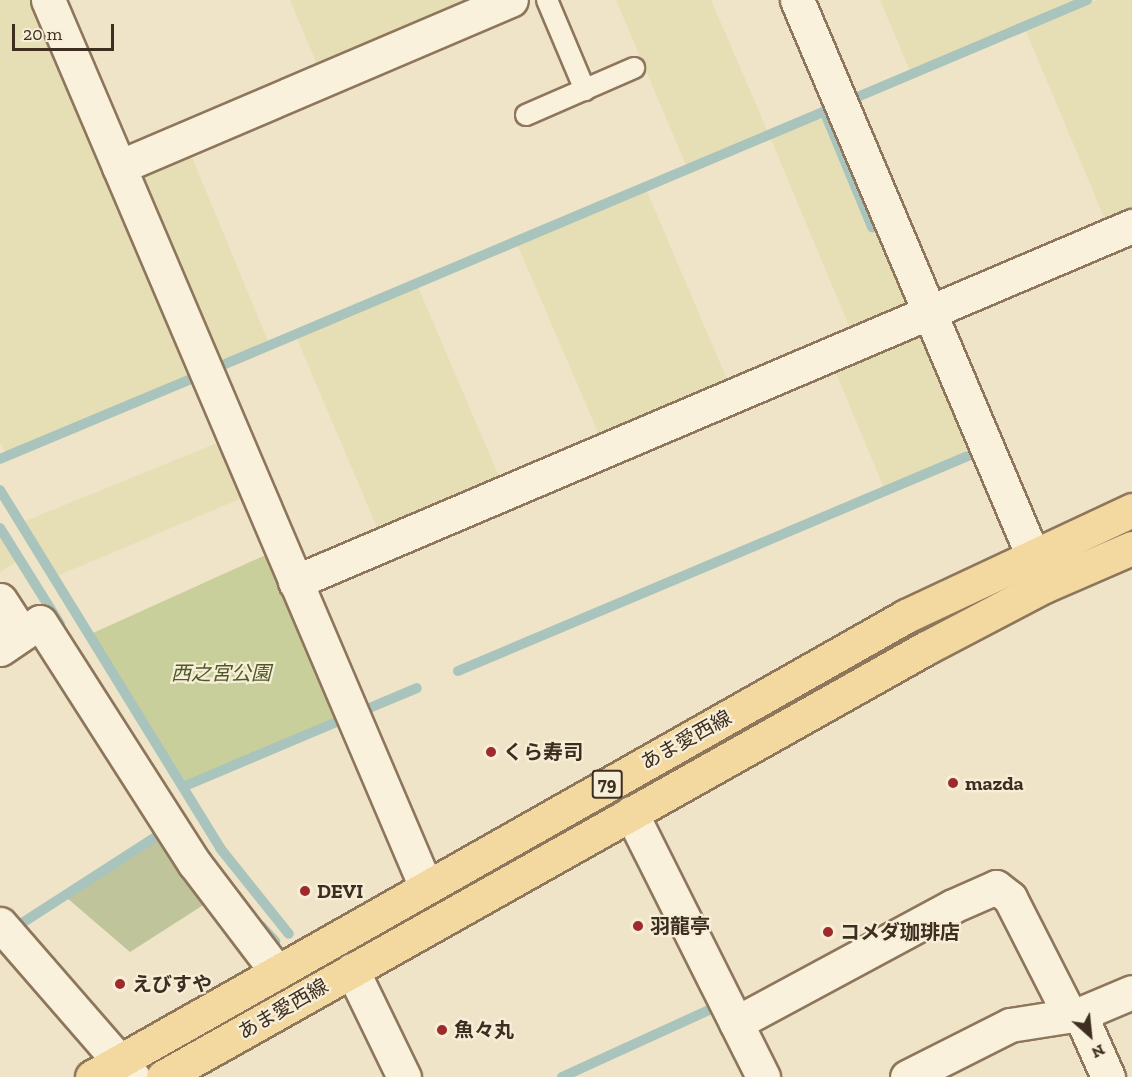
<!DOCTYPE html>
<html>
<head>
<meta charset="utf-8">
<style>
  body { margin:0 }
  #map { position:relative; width:1132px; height:1077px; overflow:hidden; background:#f0e4c8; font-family:"Zilla Slab","Noto Sans JP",serif }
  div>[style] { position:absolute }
  .farmland>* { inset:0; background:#e6deb5 }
  .green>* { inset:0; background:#c9cf9b }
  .cemetery>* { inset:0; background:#bfc49a }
  .stream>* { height:10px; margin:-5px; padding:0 5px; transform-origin:5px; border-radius:5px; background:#a9c4bc }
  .roads { filter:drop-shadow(2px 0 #8d765c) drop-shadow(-2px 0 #8d765c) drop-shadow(0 2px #8d765c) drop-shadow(0 -2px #8d765c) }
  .lane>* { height:20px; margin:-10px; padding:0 10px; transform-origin:10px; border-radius:10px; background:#faf1dc }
  .street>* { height:33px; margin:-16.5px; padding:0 16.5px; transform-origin:16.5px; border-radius:16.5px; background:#faf1dc }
  .primary>* { height:33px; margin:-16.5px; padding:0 16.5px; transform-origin:16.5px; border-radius:16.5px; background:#f3d9a0 }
  .dots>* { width:16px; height:16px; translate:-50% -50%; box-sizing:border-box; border:3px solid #f7eed8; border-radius:50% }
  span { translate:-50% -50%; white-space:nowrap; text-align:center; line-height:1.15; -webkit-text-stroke:4.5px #f7eed8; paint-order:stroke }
  .shield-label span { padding:2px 4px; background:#f7eed8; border:2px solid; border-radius:4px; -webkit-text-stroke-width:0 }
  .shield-label { font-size:18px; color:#3d2e20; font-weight:700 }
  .park-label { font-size:20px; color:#4d5a26; font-style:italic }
  .street-label { font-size:20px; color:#3d2e20 }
  .poi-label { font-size:20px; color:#3d2e20; font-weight:700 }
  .left { translate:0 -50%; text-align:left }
  .north { position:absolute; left:1060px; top:1005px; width:60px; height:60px; -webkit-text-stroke:4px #f7eed8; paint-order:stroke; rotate:153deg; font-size:16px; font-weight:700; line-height:24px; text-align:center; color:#3d2e20 }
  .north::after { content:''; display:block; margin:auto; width:21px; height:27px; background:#3d2e20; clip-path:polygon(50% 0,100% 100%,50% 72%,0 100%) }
  .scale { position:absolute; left:12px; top:24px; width:102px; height:27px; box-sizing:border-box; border:3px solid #3d2e20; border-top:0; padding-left:8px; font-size:18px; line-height:21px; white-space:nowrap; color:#3d2e20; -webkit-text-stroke:4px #f7eed8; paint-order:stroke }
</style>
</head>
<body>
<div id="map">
  <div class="farmland">
    <i style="clip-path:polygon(0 0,39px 0,198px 372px,6px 453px,0 443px)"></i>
    <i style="clip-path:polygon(290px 0,481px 0,319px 69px)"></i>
    <i style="clip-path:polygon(616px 0,711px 0,767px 130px,686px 165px)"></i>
    <i style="clip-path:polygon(880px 0,1076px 0,910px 71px)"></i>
    <i style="clip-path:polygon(1097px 0,1132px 0,1132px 211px,1106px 222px,1026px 31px)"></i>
    <i style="clip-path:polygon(820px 116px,869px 231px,880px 227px,912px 304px,852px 333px,770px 137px)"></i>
    <i style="clip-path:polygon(189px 150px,268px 341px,218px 362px,140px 178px,144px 169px)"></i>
    <i style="clip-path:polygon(646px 189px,729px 384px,601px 439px,517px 244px)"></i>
    <i style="clip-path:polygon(418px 287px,501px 481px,379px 532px,297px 339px)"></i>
    <i style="clip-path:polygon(922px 328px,974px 449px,884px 488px,833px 366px)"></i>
    <i style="clip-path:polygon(222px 441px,247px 496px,57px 576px,23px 522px)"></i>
    <i style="clip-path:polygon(0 537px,16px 562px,0 572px)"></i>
  </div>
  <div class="green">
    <i style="clip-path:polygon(270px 553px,340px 719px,186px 783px,93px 633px)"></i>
  </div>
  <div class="cemetery">
    <i style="clip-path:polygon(164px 836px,208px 902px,130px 952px,67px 898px)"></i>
  </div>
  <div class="stream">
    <i style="left:855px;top:98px;width:252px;rotate:-22.9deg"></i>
    <i style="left:824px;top:111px;width:126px;rotate:67.5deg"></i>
    <i style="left:218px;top:367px;width:662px;rotate:-22.85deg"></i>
    <i style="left:0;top:459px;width:210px;rotate:-22.7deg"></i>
    <i style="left:0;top:490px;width:420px;rotate:58.4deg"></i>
    <i style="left:220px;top:848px;width:110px;rotate:51.3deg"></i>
    <i style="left:0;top:528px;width:113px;rotate:58deg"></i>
    <i style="left:458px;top:671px;width:553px;rotate:-22.86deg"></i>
    <i style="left:367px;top:709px;width:54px;rotate:-22.8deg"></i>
    <i style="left:185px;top:786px;width:169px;rotate:-22.9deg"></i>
    <i style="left:19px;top:925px;width:170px;rotate:-32.8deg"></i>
    <i style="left:261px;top:926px;width:21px;rotate:47deg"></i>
    <i style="left:562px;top:1077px;width:162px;rotate:-24.5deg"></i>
  </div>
  <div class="roads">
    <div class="lane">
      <i style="left:547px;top:0;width:98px;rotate:67.1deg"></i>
      <i style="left:526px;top:115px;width:118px;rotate:-23.5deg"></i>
    </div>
    <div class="street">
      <i style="left:48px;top:0;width:964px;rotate:66.92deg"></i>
      <i style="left:797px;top:0;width:602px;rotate:67.01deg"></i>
      <i style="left:119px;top:167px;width:426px;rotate:-23.1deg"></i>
      <i style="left:295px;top:582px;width:910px;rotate:-23.04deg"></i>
      <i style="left:0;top:600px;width:40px;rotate:57.1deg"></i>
      <i style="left:0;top:649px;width:48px;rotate:-34deg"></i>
      <i style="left:40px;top:622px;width:287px;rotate:57.4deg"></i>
      <i style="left:195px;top:864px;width:136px;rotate:52.8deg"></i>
      <i style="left:631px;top:813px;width:295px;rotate:63.4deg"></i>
      <i style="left:0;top:924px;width:203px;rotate:49deg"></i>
      <i style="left:352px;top:970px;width:119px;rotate:64.1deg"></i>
      <i style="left:1080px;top:1014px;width:69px;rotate:66deg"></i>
      <i style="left:736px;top:1023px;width:247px;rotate:-28.3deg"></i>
      <i style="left:953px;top:906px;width:47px;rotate:-23.8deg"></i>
      <i style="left:996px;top:887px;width:18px;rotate:38deg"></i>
      <i style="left:1010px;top:898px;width:132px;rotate:63deg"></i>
      <i style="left:907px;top:1077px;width:115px;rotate:-26.8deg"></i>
      <i style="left:1010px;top:1025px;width:71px;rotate:-8.9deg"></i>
      <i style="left:1080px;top:1014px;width:56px;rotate:-22.9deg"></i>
    </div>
    <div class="primary">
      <i style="left:92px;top:1077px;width:935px;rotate:-29.52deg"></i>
      <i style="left:906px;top:616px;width:250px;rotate:-25.1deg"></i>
      <i style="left:163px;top:1077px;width:875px;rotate:-29.35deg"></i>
      <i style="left:926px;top:648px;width:133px;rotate:-27.7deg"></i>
      <i style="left:1044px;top:586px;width:96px;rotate:-23.4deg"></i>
    </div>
  </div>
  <div class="dots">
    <i style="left:491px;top:752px;background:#9e2a2b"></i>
    <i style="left:953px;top:783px;background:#9e2a2b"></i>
    <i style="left:305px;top:891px;background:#9e2a2b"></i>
    <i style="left:638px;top:926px;background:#9e2a2b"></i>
    <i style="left:828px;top:932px;background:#9e2a2b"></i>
    <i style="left:120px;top:984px;background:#9e2a2b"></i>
    <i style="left:442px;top:1030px;background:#9e2a2b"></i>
  </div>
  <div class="shield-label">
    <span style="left:607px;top:784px">79</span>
  </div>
  <div class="park-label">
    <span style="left:221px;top:673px">西之宮公園</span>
  </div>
  <div class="street-label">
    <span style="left:686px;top:740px;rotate:-29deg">あま愛西線</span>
    <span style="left:283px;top:1009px;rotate:-30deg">あま愛西線</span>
  </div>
  <div class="poi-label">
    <span class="left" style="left:503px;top:752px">くら寿司</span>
    <span class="left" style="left:965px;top:783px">mazda</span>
    <span class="left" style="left:317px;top:891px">DEVI</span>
    <span class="left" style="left:650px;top:926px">羽龍亭</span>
    <span class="left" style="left:840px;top:932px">コメダ珈琲店</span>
    <span class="left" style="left:132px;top:984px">えびすや</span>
    <span class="left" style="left:454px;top:1030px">魚々丸</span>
  </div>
  <div class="north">N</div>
  <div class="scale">20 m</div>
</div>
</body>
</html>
